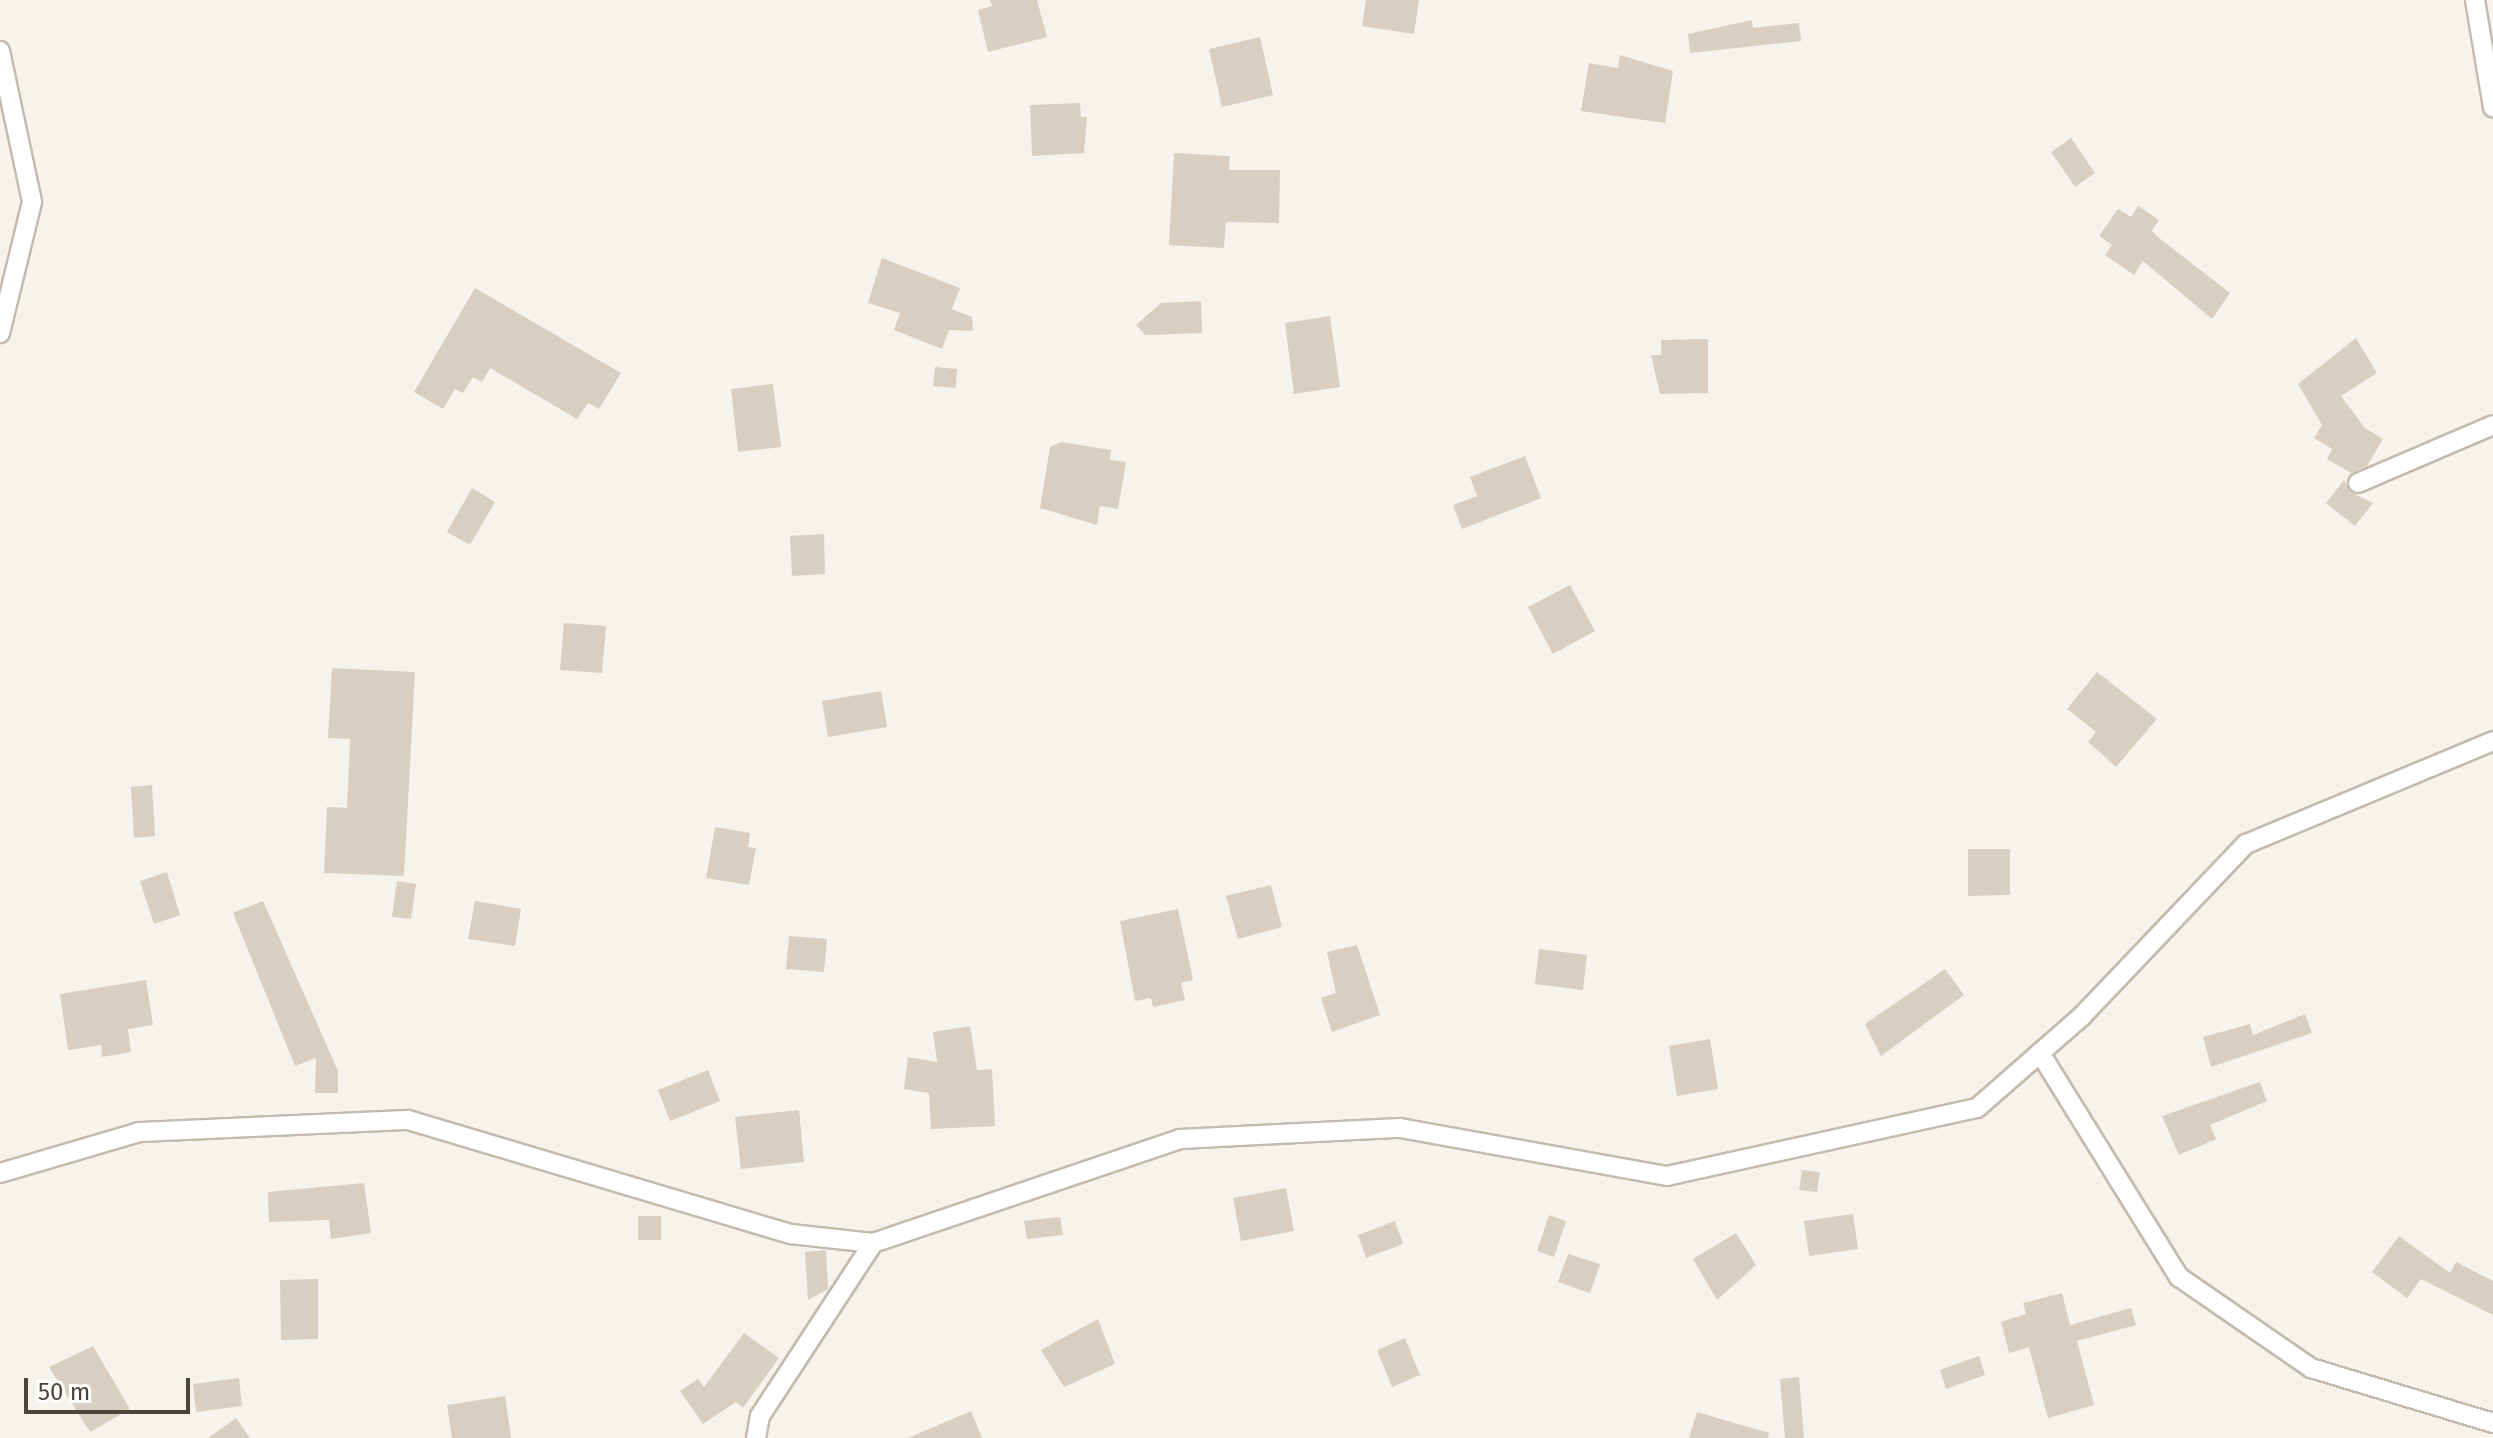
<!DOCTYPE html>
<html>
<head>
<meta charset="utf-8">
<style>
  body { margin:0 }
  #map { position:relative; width:2493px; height:1438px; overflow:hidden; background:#f6f3ec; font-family:"Fira Sans",sans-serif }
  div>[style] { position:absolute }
  .building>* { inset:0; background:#d8cfc1 }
  .roads { filter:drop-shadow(2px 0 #c2bbae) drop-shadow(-2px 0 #c2bbae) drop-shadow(0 2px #c2bbae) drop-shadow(0 -2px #c2bbae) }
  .street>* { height:18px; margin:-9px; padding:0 9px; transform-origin:9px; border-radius:9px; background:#fff }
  span { translate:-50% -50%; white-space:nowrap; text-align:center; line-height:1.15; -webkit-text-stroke:6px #fff; paint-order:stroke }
  .scale { position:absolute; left:24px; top:1378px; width:166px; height:36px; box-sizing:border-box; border:4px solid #4b4439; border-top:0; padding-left:10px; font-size:24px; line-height:28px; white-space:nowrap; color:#4b4439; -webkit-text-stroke:6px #fff; paint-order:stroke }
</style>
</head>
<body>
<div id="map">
  <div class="building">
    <i style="clip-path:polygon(990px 0,1037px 0,1047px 37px,988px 52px,978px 10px,992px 6px)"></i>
    <i style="clip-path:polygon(1366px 0,1419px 0,1414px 34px,1362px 26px)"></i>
    <i style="clip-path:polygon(1752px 20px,1753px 28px,1799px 23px,1801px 41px,1690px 53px,1688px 34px)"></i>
    <i style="clip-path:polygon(1260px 37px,1273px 95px,1222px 107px,1209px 49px)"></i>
    <i style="clip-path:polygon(1620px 55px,1673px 71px,1665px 123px,1581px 111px,1589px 63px,1618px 68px)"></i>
    <i style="clip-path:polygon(1080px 103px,1081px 117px,1087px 117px,1084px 153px,1032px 156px,1030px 105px)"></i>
    <i style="clip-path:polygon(2071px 138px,2095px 173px,2075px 187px,2051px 152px)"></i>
    <i style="clip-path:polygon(1174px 153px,1230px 156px,1229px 170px,1280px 170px,1279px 223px,1226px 222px,1224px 248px,1169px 245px)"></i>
    <i style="clip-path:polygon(2138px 206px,2159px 220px,2152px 231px,2159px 238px,2230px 293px,2212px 319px,2143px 261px,2134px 275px,2105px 255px,2112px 245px,2099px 236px,2118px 209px,2131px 217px)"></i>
    <i style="clip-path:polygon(882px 258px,960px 288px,952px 309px,972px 317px,973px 331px,949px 330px,942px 349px,894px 330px,900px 313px,868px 303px)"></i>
    <i style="clip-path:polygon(475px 288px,621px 373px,599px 409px,588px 403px,577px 419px,490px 368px,482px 382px,473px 377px,463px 393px,455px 389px,443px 409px,414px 392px)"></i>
    <i style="clip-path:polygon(1201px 301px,1202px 333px,1145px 335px,1136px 325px,1161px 303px)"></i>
    <i style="clip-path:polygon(1330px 316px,1340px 387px,1294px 394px,1285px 323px)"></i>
    <i style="clip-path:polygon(2356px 338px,2377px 373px,2341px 396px,2365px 428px,2383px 439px,2367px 466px,2351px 473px,2327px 459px,2332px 449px,2314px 438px,2322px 425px,2298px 384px)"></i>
    <i style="clip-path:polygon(1708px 339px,1708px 393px,1660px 394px,1651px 355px,1661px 355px,1661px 340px)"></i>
    <i style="clip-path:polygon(935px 367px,957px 369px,956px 388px,933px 386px)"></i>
    <i style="clip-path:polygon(773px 384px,781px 447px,738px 452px,731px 389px)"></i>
    <i style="clip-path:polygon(1061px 442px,1111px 450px,1110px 460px,1126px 462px,1118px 509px,1100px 506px,1097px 525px,1040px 508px,1050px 447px)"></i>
    <i style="clip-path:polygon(1525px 456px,1541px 498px,1462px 529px,1453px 505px,1477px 496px,1470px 477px)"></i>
    <i style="clip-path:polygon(2344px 480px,2350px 492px,2373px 503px,2355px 526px,2326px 503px)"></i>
    <i style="clip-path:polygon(472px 488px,495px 502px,470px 545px,447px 532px)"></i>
    <i style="clip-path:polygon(824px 534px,825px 574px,792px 576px,790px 536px)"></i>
    <i style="clip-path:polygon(1570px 585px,1595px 631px,1553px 654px,1528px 607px)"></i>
    <i style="clip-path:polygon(564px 623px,606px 626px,602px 673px,560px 670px)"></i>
    <i style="clip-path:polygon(332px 668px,415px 672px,404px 876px,324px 873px,327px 807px,347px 808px,350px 739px,328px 738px)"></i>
    <i style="clip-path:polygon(2097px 672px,2157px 719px,2116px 767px,2088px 742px,2096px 732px,2067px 709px)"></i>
    <i style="clip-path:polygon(881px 691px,887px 727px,828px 737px,822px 701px)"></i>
    <i style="clip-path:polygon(152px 785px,155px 836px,134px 838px,131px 787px)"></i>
    <i style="clip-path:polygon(715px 827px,750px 833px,748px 847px,756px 848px,749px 885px,706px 878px)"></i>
    <i style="clip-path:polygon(1968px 849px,2010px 849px,2010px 895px,1968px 896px)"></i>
    <i style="clip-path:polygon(167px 872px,180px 915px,154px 924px,140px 881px)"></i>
    <i style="clip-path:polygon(397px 881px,416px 884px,411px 919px,392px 917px)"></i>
    <i style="clip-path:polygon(1271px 885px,1282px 927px,1238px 939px,1226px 896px)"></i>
    <i style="clip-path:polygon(263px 901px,338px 1071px,338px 1093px,315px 1093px,316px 1058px,295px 1066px,233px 913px)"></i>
    <i style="clip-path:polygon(475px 901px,521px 909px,515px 946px,468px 939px)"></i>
    <i style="clip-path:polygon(1178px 909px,1193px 980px,1181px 983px,1185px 1000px,1153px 1007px,1151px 998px,1135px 1001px,1120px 921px)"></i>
    <i style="clip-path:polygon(789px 936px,827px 939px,824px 972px,786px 969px)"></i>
    <i style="clip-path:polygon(1357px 945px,1380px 1015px,1332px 1032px,1321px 998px,1336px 993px,1327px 952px)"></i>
    <i style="clip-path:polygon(1539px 949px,1587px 955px,1583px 990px,1535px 984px)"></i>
    <i style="clip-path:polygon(1945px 969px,1964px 995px,1881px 1056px,1865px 1024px)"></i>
    <i style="clip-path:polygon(146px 980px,153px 1025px,128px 1029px,131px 1052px,102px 1057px,101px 1045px,68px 1050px,60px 994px)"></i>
    <i style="clip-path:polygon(2305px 1014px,2312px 1033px,2211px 1067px,2203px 1037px,2250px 1024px,2253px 1035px)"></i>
    <i style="clip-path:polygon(970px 1026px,977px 1070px,992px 1069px,995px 1126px,931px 1129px,929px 1093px,904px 1089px,908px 1057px,937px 1062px,933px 1032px)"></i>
    <i style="clip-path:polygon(1710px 1039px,1718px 1089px,1677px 1096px,1669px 1046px)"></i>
    <i style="clip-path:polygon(708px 1070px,720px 1101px,670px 1121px,658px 1090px)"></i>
    <i style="clip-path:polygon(2260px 1082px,2267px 1101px,2210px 1125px,2216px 1139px,2179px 1155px,2162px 1116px)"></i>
    <i style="clip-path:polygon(799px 1110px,804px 1162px,741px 1169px,735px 1117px)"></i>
    <i style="clip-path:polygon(1802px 1170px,1820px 1172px,1817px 1192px,1799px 1190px)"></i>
    <i style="clip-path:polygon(364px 1183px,371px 1233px,331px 1239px,329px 1220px,269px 1222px,268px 1192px)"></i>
    <i style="clip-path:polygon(1286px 1188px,1294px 1231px,1241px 1241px,1233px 1198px)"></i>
    <i style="clip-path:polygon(1853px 1214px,1858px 1249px,1809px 1256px,1804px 1221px)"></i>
    <i style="clip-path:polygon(1549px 1215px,1566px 1221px,1554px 1257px,1537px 1251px)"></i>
    <i style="clip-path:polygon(638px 1216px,661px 1216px,661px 1240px,638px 1240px)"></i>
    <i style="clip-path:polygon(1060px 1217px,1063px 1235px,1027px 1239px,1024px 1221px)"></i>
    <i style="clip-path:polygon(1395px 1221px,1403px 1244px,1366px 1258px,1358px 1235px)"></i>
    <i style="clip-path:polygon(1736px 1233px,1756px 1265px,1717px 1300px,1693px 1259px)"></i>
    <i style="clip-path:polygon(2399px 1236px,2450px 1273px,2456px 1262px,2493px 1281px,2493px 1315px,2421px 1279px,2407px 1298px,2372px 1272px)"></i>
    <i style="clip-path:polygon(826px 1250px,828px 1289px,808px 1300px,805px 1252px)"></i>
    <i style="clip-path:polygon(1568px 1254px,1600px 1264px,1590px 1293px,1558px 1282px)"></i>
    <i style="clip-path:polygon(318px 1279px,318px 1339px,281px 1340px,280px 1280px)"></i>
    <i style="clip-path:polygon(2062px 1293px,2070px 1325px,2131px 1308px,2136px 1325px,2077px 1341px,2094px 1405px,2048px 1418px,2029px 1347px,2009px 1353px,2001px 1322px,2026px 1314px,2023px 1303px)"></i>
    <i style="clip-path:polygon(1098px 1319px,1115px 1364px,1064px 1387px,1041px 1350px)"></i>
    <i style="clip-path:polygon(744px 1333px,779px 1358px,743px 1408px,736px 1402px,703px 1424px,680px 1391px,698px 1379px,704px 1387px)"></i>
    <i style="clip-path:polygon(1405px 1338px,1420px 1375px,1392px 1387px,1377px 1350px)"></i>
    <i style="clip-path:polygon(93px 1346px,130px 1409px,90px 1432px,49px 1367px)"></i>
    <i style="clip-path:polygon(1979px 1356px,1985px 1375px,1946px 1389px,1940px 1370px)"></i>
    <i style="clip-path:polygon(1799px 1377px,1804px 1438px,1785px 1438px,1780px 1379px)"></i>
    <i style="clip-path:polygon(239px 1378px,242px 1406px,196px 1412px,193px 1384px)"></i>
    <i style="clip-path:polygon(505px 1396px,511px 1438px,452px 1438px,447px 1405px)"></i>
    <i style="clip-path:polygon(971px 1411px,982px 1438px,908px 1438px)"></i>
    <i style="clip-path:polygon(1697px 1412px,1769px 1433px,1768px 1438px,1689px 1438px)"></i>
    <i style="clip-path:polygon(236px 1418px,250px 1438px,208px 1438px)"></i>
  </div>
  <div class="roads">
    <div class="street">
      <i style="left:2475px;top:0;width:109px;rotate:80.5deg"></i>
      <i style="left:0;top:51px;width:154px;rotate:78deg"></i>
      <i style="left:32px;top:202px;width:135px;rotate:103.7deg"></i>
      <i style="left:2358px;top:483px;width:147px;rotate:-23.2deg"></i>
      <i style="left:2040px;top:1053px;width:264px;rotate:58.2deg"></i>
      <i style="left:2179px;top:1277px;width:160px;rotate:34.6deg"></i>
      <i style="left:2311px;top:1368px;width:190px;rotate:16.8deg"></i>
      <i style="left:0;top:1173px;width:145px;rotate:-16.4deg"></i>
      <i style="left:139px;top:1132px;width:269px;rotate:-2.6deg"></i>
      <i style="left:408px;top:1120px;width:400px;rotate:16.6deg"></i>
      <i style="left:791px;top:1234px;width:82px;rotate:6.3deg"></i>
      <i style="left:873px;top:1243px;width:324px;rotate:-18.7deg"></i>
      <i style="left:1180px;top:1139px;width:220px;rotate:-2.9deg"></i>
      <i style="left:1400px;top:1128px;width:271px;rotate:10.2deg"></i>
      <i style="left:1667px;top:1176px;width:317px;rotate:-12.4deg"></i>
      <i style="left:1977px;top:1108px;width:140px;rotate:-41.2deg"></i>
      <i style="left:2082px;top:1016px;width:238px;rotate:-46.4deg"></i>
      <i style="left:2246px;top:844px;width:268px;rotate:-22.6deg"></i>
      <i style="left:756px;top:1438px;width:22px;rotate:-80deg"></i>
      <i style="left:760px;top:1416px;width:207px;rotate:-56.8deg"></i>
    </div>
  </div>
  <div class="scale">50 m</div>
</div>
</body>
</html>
